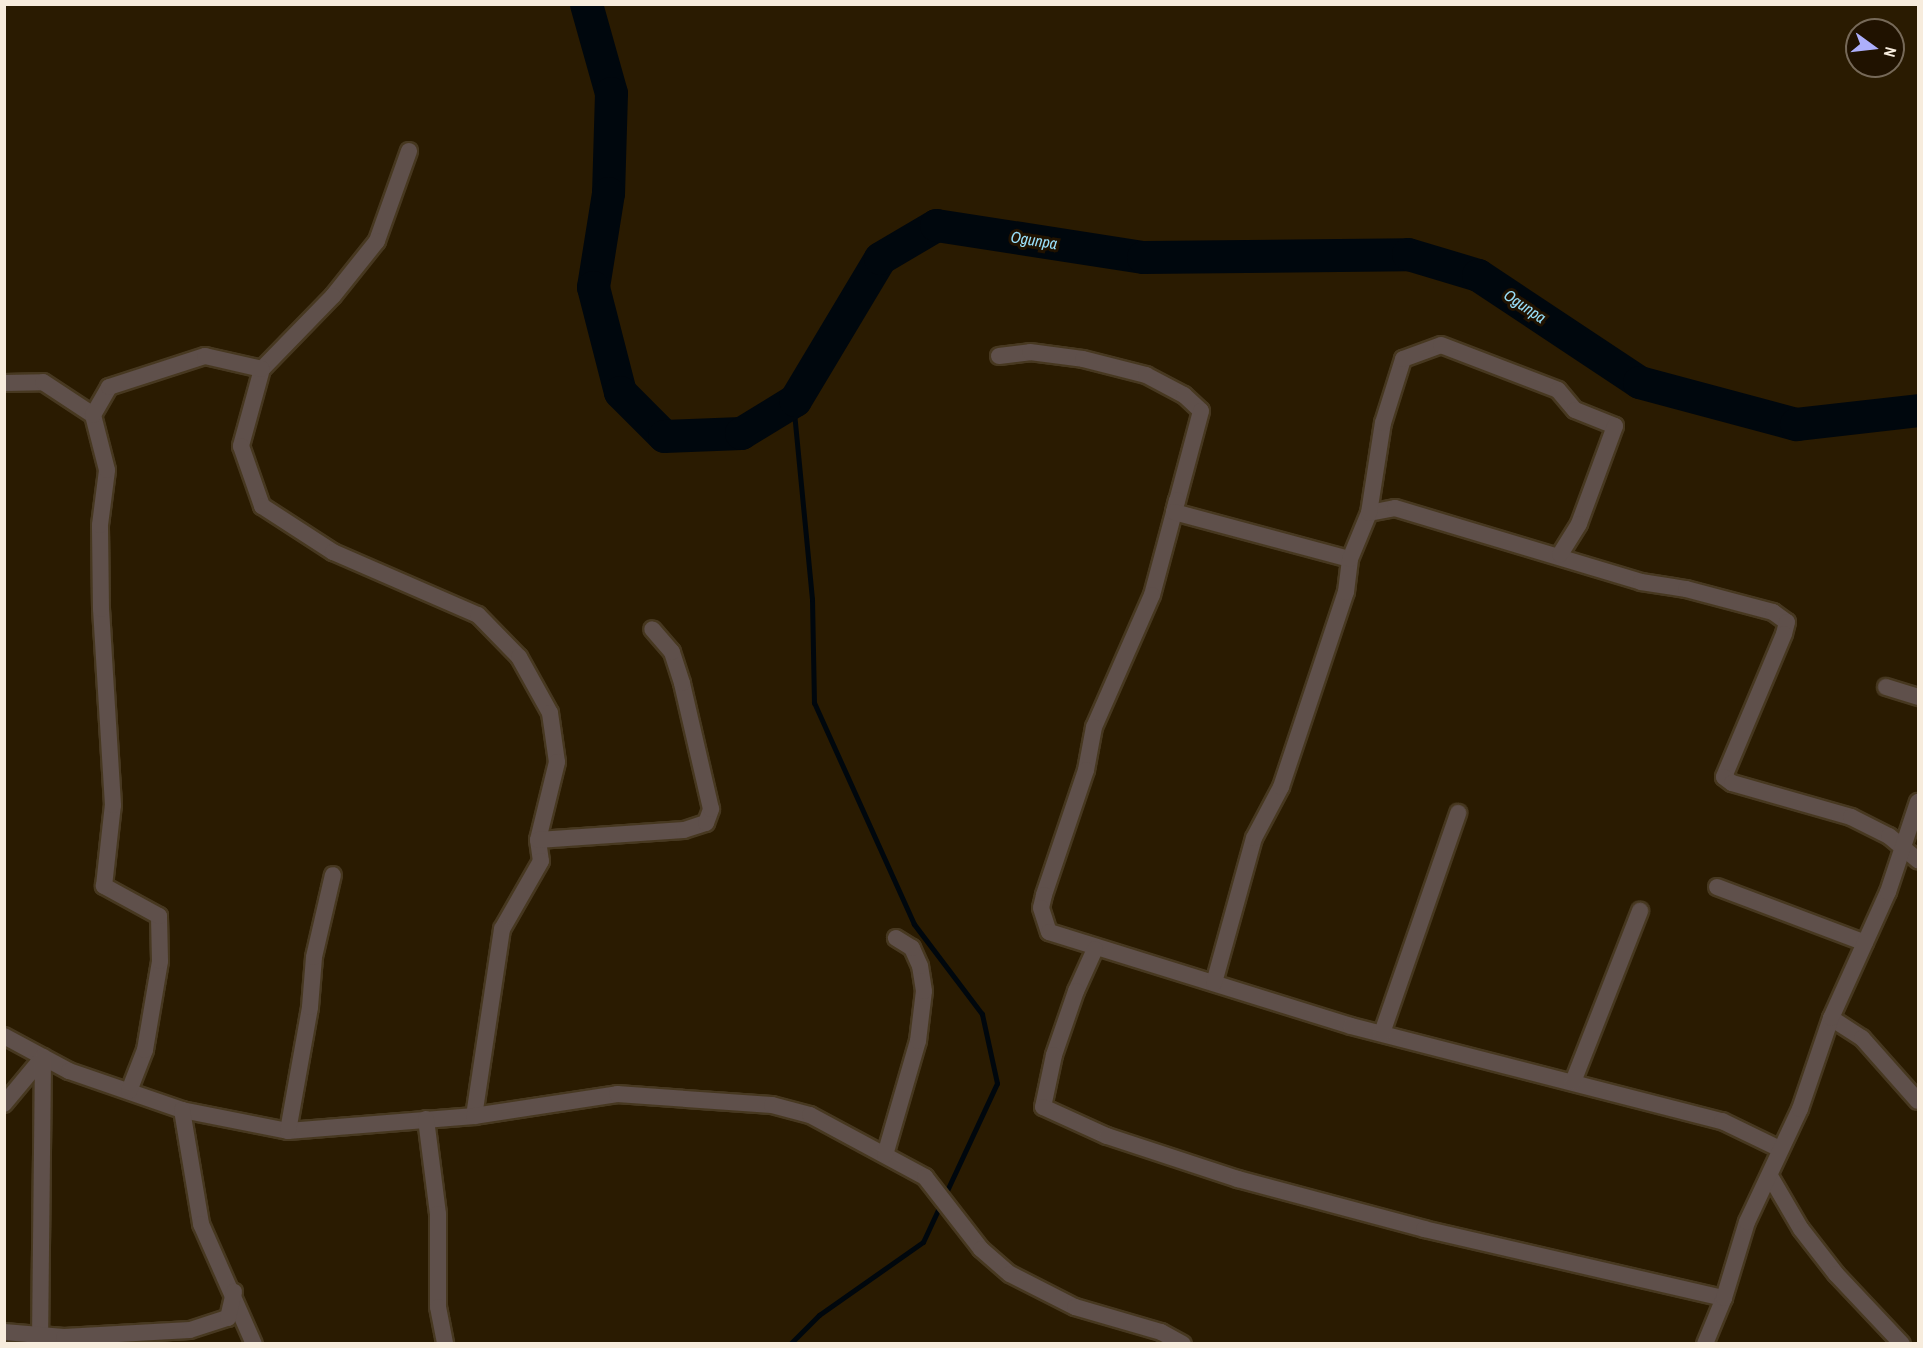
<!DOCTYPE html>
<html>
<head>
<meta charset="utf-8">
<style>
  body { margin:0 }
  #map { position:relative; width:1923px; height:1348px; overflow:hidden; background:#2a1b01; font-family:"Archivo Narrow",sans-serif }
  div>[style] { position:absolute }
  .stream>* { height:5px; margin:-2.5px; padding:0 2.5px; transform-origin:2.5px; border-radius:2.5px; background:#00070d }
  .river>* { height:33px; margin:-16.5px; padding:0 16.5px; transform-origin:16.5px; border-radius:16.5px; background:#00070d }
  .roads { filter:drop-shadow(2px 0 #473820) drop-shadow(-2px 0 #473820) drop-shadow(0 2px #473820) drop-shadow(0 -2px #473820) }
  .street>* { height:16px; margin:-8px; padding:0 8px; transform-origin:8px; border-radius:8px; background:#5f504b }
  span { translate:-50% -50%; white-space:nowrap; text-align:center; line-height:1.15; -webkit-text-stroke:6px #201200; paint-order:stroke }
  .water-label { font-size:16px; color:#9ae0fa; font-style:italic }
  .frame { position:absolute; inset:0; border:6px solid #f7ecdd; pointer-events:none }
  .north { position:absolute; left:1845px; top:18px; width:60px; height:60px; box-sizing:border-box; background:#201200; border:2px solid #766958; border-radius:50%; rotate:105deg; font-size:16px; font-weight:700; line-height:24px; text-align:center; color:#f7ecdd }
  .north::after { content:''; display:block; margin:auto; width:21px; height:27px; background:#adaffb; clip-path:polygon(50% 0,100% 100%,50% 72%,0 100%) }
</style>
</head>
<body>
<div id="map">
  <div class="stream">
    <i style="left:790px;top:1344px;width:41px;rotate:-45deg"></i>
    <i style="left:819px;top:1315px;width:127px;rotate:-35.1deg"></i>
    <i style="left:923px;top:1242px;width:175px;rotate:-65deg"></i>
    <i style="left:997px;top:1083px;width:71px;rotate:-102.3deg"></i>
    <i style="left:982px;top:1014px;width:113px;rotate:-127.1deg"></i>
    <i style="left:914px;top:924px;width:243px;rotate:-114.3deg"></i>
    <i style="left:814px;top:703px;width:104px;rotate:-91.1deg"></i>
    <i style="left:812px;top:599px;width:199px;rotate:-95.5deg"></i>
  </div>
  <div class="river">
    <i style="left:586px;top:4px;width:92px;rotate:74.3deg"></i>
    <i style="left:611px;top:93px;width:100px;rotate:91.7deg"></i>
    <i style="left:608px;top:193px;width:95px;rotate:99.1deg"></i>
    <i style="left:593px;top:287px;width:108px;rotate:75.6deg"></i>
    <i style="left:620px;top:392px;width:62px;rotate:45deg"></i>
    <i style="left:664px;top:436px;width:77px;rotate:-2.2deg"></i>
    <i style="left:741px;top:433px;width:63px;rotate:-31.4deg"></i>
    <i style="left:795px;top:400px;width:165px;rotate:-59.1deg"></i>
    <i style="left:880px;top:258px;width:65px;rotate:-30.5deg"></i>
    <i style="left:936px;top:225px;width:209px;rotate:8.8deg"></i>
    <i style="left:1143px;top:257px;width:265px;rotate:-0.6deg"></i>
    <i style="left:1408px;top:254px;width:73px;rotate:16.7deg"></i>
    <i style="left:1478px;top:275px;width:193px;rotate:33.6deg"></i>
    <i style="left:1639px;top:382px;width:163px;rotate:15deg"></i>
    <i style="left:1796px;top:424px;width:123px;rotate:-6.5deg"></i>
  </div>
  <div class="roads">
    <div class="street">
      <i style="left:409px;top:151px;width:96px;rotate:109.6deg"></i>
      <i style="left:377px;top:241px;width:70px;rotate:128.7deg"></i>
      <i style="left:333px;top:296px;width:102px;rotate:134.2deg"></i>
      <i style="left:262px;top:369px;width:80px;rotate:105.3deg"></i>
      <i style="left:241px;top:446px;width:64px;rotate:70.7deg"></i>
      <i style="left:262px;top:506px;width:85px;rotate:32.9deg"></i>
      <i style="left:333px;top:552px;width:158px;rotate:23.5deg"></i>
      <i style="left:478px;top:615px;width:59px;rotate:45.7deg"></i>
      <i style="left:519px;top:657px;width:64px;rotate:61deg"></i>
      <i style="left:550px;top:713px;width:49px;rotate:81.9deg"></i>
      <i style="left:557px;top:762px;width:80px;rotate:103.7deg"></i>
      <i style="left:538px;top:840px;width:21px;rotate:82deg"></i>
      <i style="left:541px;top:861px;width:78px;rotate:119.8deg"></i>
      <i style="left:502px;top:929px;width:189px;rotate:98.5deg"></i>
      <i style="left:999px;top:356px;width:31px;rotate:-7deg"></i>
      <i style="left:1030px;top:352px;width:53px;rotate:7.5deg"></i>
      <i style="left:1083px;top:359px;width:65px;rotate:14.3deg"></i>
      <i style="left:1146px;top:375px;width:43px;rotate:27.8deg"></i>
      <i style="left:1184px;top:395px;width:23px;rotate:43deg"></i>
      <i style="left:1201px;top:411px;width:190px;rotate:104.9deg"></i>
      <i style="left:1152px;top:595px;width:144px;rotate:113.7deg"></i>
      <i style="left:1094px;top:727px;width:44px;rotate:100.5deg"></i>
      <i style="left:1086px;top:770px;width:132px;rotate:108.6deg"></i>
      <i style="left:1044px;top:895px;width:13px;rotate:103deg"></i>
      <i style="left:1041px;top:908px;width:25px;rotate:72deg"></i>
      <i style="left:1049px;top:932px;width:316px;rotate:17.3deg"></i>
      <i style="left:1351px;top:1026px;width:383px;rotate:14.4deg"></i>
      <i style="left:1722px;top:1121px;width:64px;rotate:25.8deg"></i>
      <i style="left:4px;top:383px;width:39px;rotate:-1deg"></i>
      <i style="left:43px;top:382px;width:60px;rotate:33.4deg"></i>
      <i style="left:1177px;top:500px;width:12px;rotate:104deg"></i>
      <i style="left:1174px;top:512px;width:182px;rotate:15deg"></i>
      <i style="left:1369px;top:513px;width:26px;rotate:-11deg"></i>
      <i style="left:1395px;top:508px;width:257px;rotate:16.7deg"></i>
      <i style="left:1641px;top:582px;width:46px;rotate:8.8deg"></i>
      <i style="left:1686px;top:589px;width:90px;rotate:14.8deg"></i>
      <i style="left:1773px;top:612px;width:17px;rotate:36deg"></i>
      <i style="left:1787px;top:622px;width:12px;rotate:104deg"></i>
      <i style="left:1784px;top:634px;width:155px;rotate:112.8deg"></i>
      <i style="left:1724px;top:777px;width:10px;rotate:37deg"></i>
      <i style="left:1732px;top:783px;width:124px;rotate:15.9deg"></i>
      <i style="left:1851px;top:817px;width:42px;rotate:26.6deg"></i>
      <i style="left:1889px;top:836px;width:38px;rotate:40deg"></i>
      <i style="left:1886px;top:687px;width:34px;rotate:17deg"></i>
      <i style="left:538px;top:840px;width:146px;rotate:-3.9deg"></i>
      <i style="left:684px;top:830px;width:23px;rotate:-18deg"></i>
      <i style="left:706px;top:823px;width:15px;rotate:-70deg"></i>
      <i style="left:711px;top:809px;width:129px;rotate:-103deg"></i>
      <i style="left:682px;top:683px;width:33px;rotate:-108deg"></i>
      <i style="left:672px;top:652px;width:30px;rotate:-131deg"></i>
      <i style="left:1717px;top:887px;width:158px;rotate:20.7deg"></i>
      <i style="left:1095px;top:949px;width:46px;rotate:114.3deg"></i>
      <i style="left:1076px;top:991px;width:68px;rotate:109deg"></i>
      <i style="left:1054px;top:1055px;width:53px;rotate:101.9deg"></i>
      <i style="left:1043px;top:1107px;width:70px;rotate:24.4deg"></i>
      <i style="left:1107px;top:1136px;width:138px;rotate:18.2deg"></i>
      <i style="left:1238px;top:1179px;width:193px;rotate:15deg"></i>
      <i style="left:1424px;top:1229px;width:308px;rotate:13deg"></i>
      <i style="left:1214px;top:983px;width:150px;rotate:-74.6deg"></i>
      <i style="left:1254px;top:838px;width:58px;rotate:-62.1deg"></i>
      <i style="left:1281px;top:787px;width:206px;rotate:-71.6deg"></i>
      <i style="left:1346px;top:592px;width:33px;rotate:-83deg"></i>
      <i style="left:1350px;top:559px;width:50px;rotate:-67.6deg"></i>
      <i style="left:1369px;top:513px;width:91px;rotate:-81.2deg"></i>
      <i style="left:1383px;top:423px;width:67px;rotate:-72.6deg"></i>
      <i style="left:1403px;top:359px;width:40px;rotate:-20.2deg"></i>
      <i style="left:1441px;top:345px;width:125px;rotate:21deg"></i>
      <i style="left:1558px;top:390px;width:26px;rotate:50deg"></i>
      <i style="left:1575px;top:410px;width:43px;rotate:21.8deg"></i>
      <i style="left:1615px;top:426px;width:104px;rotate:110.2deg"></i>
      <i style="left:1579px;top:524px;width:36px;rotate:122deg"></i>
      <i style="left:1831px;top:1018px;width:37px;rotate:33deg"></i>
      <i style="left:1862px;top:1038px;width:84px;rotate:48.4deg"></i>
      <i style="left:1382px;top:1033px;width:233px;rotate:-70.9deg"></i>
      <i style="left:4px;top:1036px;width:74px;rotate:28.3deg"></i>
      <i style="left:69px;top:1071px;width:120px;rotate:19deg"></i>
      <i style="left:182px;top:1110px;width:108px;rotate:11.2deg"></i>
      <i style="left:288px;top:1131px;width:187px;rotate:-4.6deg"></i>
      <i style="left:474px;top:1116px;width:145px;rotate:-8.7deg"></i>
      <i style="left:617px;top:1094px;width:155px;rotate:4.1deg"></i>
      <i style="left:772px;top:1105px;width:39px;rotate:15deg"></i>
      <i style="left:810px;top:1115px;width:131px;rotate:28.3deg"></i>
      <i style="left:925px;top:1177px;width:91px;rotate:52.1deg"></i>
      <i style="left:981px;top:1249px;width:38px;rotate:41deg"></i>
      <i style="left:1010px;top:1274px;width:73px;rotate:26.9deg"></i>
      <i style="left:1075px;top:1307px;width:90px;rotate:16.2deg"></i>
      <i style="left:1161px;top:1332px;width:25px;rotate:29deg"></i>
      <i style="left:1573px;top:1082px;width:184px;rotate:-68.6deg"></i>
      <i style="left:129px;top:1091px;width:44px;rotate:-68.7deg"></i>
      <i style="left:145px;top:1050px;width:90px;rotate:-80.4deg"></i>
      <i style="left:160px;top:961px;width:45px;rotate:-91.3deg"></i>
      <i style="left:159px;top:916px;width:63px;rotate:-151.4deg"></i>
      <i style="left:104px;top:886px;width:81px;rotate:-83.7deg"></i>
      <i style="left:113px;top:805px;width:196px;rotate:-93.5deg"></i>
      <i style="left:101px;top:609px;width:84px;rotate:-90.7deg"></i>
      <i style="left:100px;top:525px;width:55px;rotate:-82.7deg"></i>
      <i style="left:107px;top:470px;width:57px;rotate:-104.3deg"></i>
      <i style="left:93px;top:415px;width:32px;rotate:-60deg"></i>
      <i style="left:109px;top:387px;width:101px;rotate:-17.9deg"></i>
      <i style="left:205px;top:356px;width:58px;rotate:12.8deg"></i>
      <i style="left:4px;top:1104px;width:61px;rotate:-50.3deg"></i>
      <i style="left:43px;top:1057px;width:278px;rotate:90.6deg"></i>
      <i style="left:182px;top:1110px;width:116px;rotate:80.5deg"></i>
      <i style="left:201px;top:1224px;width:131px;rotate:66.2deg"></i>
      <i style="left:426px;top:1119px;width:96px;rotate:82.8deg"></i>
      <i style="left:438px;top:1214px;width:93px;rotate:90deg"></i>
      <i style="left:438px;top:1307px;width:38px;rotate:79deg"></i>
      <i style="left:288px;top:1131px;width:126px;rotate:-79.9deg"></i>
      <i style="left:310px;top:1007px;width:50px;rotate:-85.4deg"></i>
      <i style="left:314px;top:957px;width:84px;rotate:-77deg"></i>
      <i style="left:885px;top:1155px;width:119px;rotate:-73.9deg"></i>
      <i style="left:918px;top:1041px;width:50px;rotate:-83.2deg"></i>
      <i style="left:924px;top:991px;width:25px;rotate:-99deg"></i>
      <i style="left:920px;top:966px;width:20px;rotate:-114deg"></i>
      <i style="left:912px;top:948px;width:19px;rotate:-148deg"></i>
      <i style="left:1770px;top:1176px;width:61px;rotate:59.7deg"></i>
      <i style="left:1801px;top:1229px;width:57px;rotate:52.1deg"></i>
      <i style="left:1836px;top:1274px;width:96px;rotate:46.7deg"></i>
      <i style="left:4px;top:1332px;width:60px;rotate:4.8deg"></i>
      <i style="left:64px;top:1337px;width:126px;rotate:-3.2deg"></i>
      <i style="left:190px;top:1330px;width:40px;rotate:-18deg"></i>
      <i style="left:228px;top:1318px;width:27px;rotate:-77deg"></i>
      <i style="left:1705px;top:1344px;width:50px;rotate:-67.6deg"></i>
      <i style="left:1724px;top:1298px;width:79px;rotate:-73.2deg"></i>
      <i style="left:1747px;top:1222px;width:125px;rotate:-64.9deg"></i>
      <i style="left:1800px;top:1109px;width:96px;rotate:-71.2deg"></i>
      <i style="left:1831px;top:1018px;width:138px;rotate:-65.7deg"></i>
      <i style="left:1888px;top:892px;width:95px;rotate:-71.6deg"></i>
    </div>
  </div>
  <div class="water-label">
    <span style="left:1034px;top:240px;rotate:9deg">Ogunpa</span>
    <span style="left:1525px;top:306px;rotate:34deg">Ogunpa</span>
  </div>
  <div class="frame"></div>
  <div class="north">N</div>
</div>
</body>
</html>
